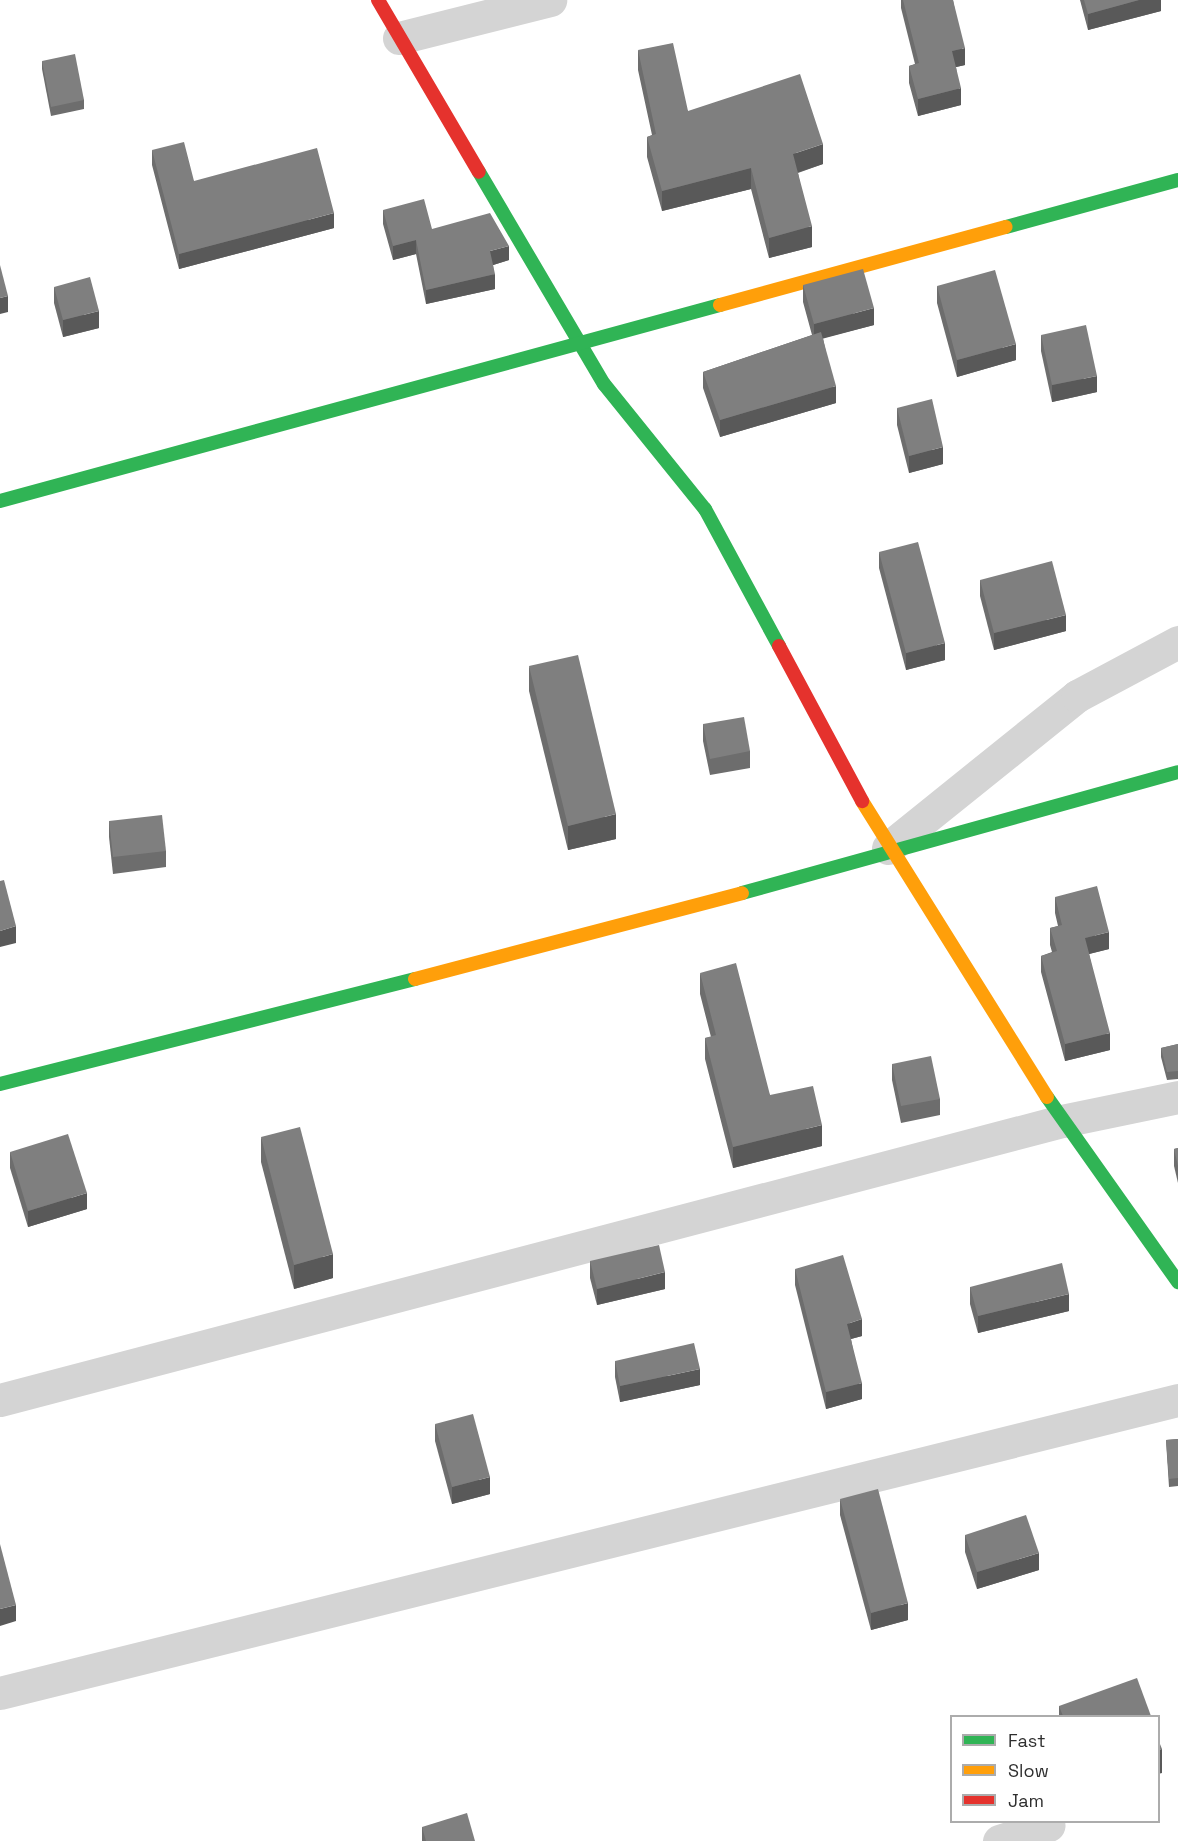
<!DOCTYPE html>
<html>
<head>
<meta charset="utf-8">
<style>
  body { margin:0 }
  #map { position:relative; width:1178px; height:1841px; overflow:hidden; background:#fff; font-family:"Space Grotesk",sans-serif }
  div>[style] { position:absolute }
  .street>* { height:33px; margin:-16.5px; padding:0 16.5px; transform-origin:16.5px; border-radius:16.5px; background:#d4d4d4 }
  .fast>* { height:14px; margin:-7px; padding:0 7px; transform-origin:7px; border-radius:7px; background:#30b455 }
  .slow>* { height:14px; margin:-7px; padding:0 7px; transform-origin:7px; border-radius:7px; background:#ff9f0a }
  .jam>* { height:14px; margin:-7px; padding:0 7px; transform-origin:7px; border-radius:7px; background:#e5322d }
  .wall>* { inset:0; background:#6d6d6d }
  .shaded-wall>* { inset:0; background:#595959 }
  .building>* { inset:0; background:#7f7f7f }
  span { translate:-50% -50%; white-space:nowrap; text-align:center; line-height:1.15; -webkit-text-stroke:6px #fff; paint-order:stroke }
  .legend { position:absolute; left:950px; top:1715px; width:210px; height:108px; box-sizing:border-box; background:#fff; border:2px solid #acacac; margin:0; padding:8px 10px; list-style:none; font-size:18px; color:#2f2f2f }
  .legend li { display:flex; align-items:center; gap:12px; height:30px }
  .legend b { width:30px; border:2px solid #acacac }
</style>
</head>
<body>
<div id="map">
  <div class="street">
    <i style="left:399px;top:38px;width:156px;rotate:-14.1deg"></i>
    <i style="left:888px;top:848px;width:243px;rotate:-38.8deg"></i>
    <i style="left:1077px;top:696px;width:115px;rotate:-28.1deg"></i>
    <i style="left:0;top:1400px;width:1098px;rotate:-14.72deg"></i>
    <i style="left:1062px;top:1121px;width:118px;rotate:-11.7deg"></i>
    <i style="left:0;top:1693px;width:1214px;rotate:-13.97deg"></i>
    <i style="left:999px;top:1841px;width:52px;rotate:-17.7deg"></i>
  </div>
  <div class="fast">
    <i style="left:479px;top:172px;width:246px;rotate:59.5deg"></i>
    <i style="left:604px;top:384px;width:161px;rotate:51.1deg"></i>
    <i style="left:705px;top:509px;width:156px;rotate:61.6deg"></i>
    <i style="left:1006px;top:227px;width:178px;rotate:-15.3deg"></i>
    <i style="left:0;top:501px;width:746px;rotate:-15.23deg"></i>
    <i style="left:742px;top:893px;width:452px;rotate:-15.5deg"></i>
    <i style="left:0;top:1084px;width:428px;rotate:-14.2deg"></i>
    <i style="left:1047px;top:1097px;width:227px;rotate:54.7deg"></i>
  </div>
  <div class="slow">
    <i style="left:720px;top:305px;width:296px;rotate:-15.3deg"></i>
    <i style="left:862px;top:801px;width:349px;rotate:58deg"></i>
    <i style="left:415px;top:979px;width:338px;rotate:-14.7deg"></i>
  </div>
  <div class="jam">
    <i style="left:378px;top:0;width:199px;rotate:59.6deg"></i>
    <i style="left:779px;top:646px;width:176px;rotate:61.8deg"></i>
  </div>
  <div class="wall">
    <i style="clip-path:polygon(901px 0,953px 0,965px 65px,956px 67px,961px 105px,918px 116px,909px 83px,909px 66px,915px 64px,901px 8px)"></i>
    <i style="clip-path:polygon(1080px 0,1161px 0,1161px 11px,1088px 30px)"></i>
    <i style="clip-path:polygon(638px 50px,688px 111px,823px 164px,798px 173px,812px 247px,769px 258px,751px 189px,662px 211px,647px 157px,647px 137px,652px 135px,638px 70px)"></i>
    <i style="clip-path:polygon(42px 61px,84px 100px,84px 109px,51px 116px,42px 69px)"></i>
    <i style="clip-path:polygon(152px 150px,194px 181px,334px 228px,179px 269px,152px 165px)"></i>
    <i style="clip-path:polygon(383px 210px,509px 260px,493px 265px,495px 289px,426px 304px,416px 254px,393px 260px,383px 224px)"></i>
    <i style="clip-path:polygon(803px 285px,874px 325px,823px 338px,836px 403px,720px 437px,703px 388px,703px 372px,812px 335px,803px 302px)"></i>
    <i style="clip-path:polygon(937px 286px,1016px 360px,957px 377px,937px 303px)"></i>
    <i style="clip-path:polygon(54px 287px,99px 328px,63px 337px,54px 303px)"></i>
    <i style="clip-path:polygon(1041px 335px,1097px 392px,1052px 402px,1041px 351px)"></i>
    <i style="clip-path:polygon(897px 408px,943px 464px,909px 473px,897px 425px)"></i>
    <i style="clip-path:polygon(879px 552px,945px 660px,906px 670px,879px 568px)"></i>
    <i style="clip-path:polygon(980px 580px,1066px 631px,994px 650px,980px 596px)"></i>
    <i style="clip-path:polygon(529px 666px,616px 839px,568px 850px,529px 691px)"></i>
    <i style="clip-path:polygon(703px 724px,750px 751px,750px 768px,710px 775px,703px 741px)"></i>
    <i style="clip-path:polygon(109px 821px,166px 851px,166px 867px,113px 874px,109px 837px)"></i>
    <i style="clip-path:polygon(1055px 897px,1109px 949px,1089px 954px,1110px 1050px,1065px 1061px,1041px 972px,1041px 956px,1052px 952px,1050px 945px,1050px 928px,1058px 926px,1055px 913px)"></i>
    <i style="clip-path:polygon(700px 973px,770px 1095px,822px 1146px,733px 1168px,705px 1059px,705px 1038px,711px 1037px,700px 994px)"></i>
    <i style="clip-path:polygon(1178px 1044px,1178px 1079px,1167px 1080px,1161px 1057px,1161px 1048px)"></i>
    <i style="clip-path:polygon(892px 1064px,940px 1099px,940px 1115px,901px 1123px,892px 1080px)"></i>
    <i style="clip-path:polygon(261px 1137px,333px 1278px,294px 1289px,261px 1162px)"></i>
    <i style="clip-path:polygon(1178px 1148px,1178px 1183px,1174px 1166px,1174px 1149px)"></i>
    <i style="clip-path:polygon(10px 1152px,87px 1209px,28px 1227px,10px 1168px)"></i>
    <i style="clip-path:polygon(590px 1261px,665px 1289px,597px 1305px,590px 1278px)"></i>
    <i style="clip-path:polygon(795px 1269px,862px 1336px,851px 1339px,862px 1399px,826px 1409px,795px 1285px)"></i>
    <i style="clip-path:polygon(970px 1287px,1069px 1311px,978px 1333px,970px 1304px)"></i>
    <i style="clip-path:polygon(615px 1361px,700px 1385px,620px 1402px,615px 1377px)"></i>
    <i style="clip-path:polygon(435px 1424px,490px 1494px,452px 1504px,435px 1441px)"></i>
    <i style="clip-path:polygon(1178px 1439px,1178px 1486px,1169px 1487px,1166px 1440px)"></i>
    <i style="clip-path:polygon(840px 1499px,908px 1620px,871px 1630px,840px 1515px)"></i>
    <i style="clip-path:polygon(965px 1535px,1039px 1570px,977px 1589px,965px 1552px)"></i>
    <i style="clip-path:polygon(1059px 1706px,1151px 1716px,1059px 1716px)"></i>
    <i style="clip-path:polygon(422px 1827px,475px 1841px,422px 1841px)"></i>
  </div>
  <div class="shaded-wall">
    <i style="clip-path:polygon(1139px 0,1161px 0,1161px 11px,1088px 30px,1088px 14px)"></i>
    <i style="clip-path:polygon(965px 48px,965px 65px,952px 68px,952px 51px)"></i>
    <i style="clip-path:polygon(961px 88px,961px 105px,918px 116px,918px 99px)"></i>
    <i style="clip-path:polygon(823px 144px,823px 164px,793px 174px,793px 154px)"></i>
    <i style="clip-path:polygon(751px 168px,751px 189px,662px 211px,662px 191px)"></i>
    <i style="clip-path:polygon(334px 213px,334px 228px,179px 269px,179px 254px)"></i>
    <i style="clip-path:polygon(812px 226px,812px 247px,769px 258px,769px 238px)"></i>
    <i style="clip-path:polygon(416px 240px,416px 254px,393px 260px,393px 246px)"></i>
    <i style="clip-path:polygon(509px 246px,509px 260px,490px 266px,490px 251px)"></i>
    <i style="clip-path:polygon(495px 274px,495px 289px,426px 304px,426px 290px)"></i>
    <i style="clip-path:polygon(8px 296px,8px 312px,0 314px,0 298px)"></i>
    <i style="clip-path:polygon(874px 308px,874px 325px,814px 341px,814px 324px)"></i>
    <i style="clip-path:polygon(99px 311px,99px 328px,63px 337px,63px 320px)"></i>
    <i style="clip-path:polygon(1016px 344px,1016px 360px,957px 377px,957px 360px)"></i>
    <i style="clip-path:polygon(1097px 376px,1097px 392px,1052px 402px,1052px 385px)"></i>
    <i style="clip-path:polygon(836px 386px,836px 403px,720px 437px,720px 420px)"></i>
    <i style="clip-path:polygon(943px 447px,943px 464px,909px 473px,909px 456px)"></i>
    <i style="clip-path:polygon(1066px 615px,1066px 631px,994px 650px,994px 633px)"></i>
    <i style="clip-path:polygon(945px 643px,945px 660px,906px 670px,906px 653px)"></i>
    <i style="clip-path:polygon(616px 814px,616px 839px,568px 850px,568px 826px)"></i>
    <i style="clip-path:polygon(16px 926px,16px 943px,0 947px,0 931px)"></i>
    <i style="clip-path:polygon(1109px 932px,1109px 949px,1085px 955px,1085px 938px)"></i>
    <i style="clip-path:polygon(1110px 1033px,1110px 1050px,1065px 1061px,1065px 1044px)"></i>
    <i style="clip-path:polygon(822px 1125px,822px 1146px,733px 1168px,733px 1147px)"></i>
    <i style="clip-path:polygon(87px 1193px,87px 1209px,28px 1227px,28px 1211px)"></i>
    <i style="clip-path:polygon(333px 1254px,333px 1278px,294px 1289px,294px 1265px)"></i>
    <i style="clip-path:polygon(665px 1272px,665px 1289px,597px 1305px,597px 1289px)"></i>
    <i style="clip-path:polygon(1069px 1294px,1069px 1311px,978px 1333px,978px 1316px)"></i>
    <i style="clip-path:polygon(862px 1319px,862px 1336px,847px 1340px,847px 1324px)"></i>
    <i style="clip-path:polygon(700px 1369px,700px 1385px,620px 1402px,620px 1386px)"></i>
    <i style="clip-path:polygon(862px 1383px,862px 1399px,826px 1409px,826px 1392px)"></i>
    <i style="clip-path:polygon(490px 1477px,490px 1494px,452px 1504px,452px 1487px)"></i>
    <i style="clip-path:polygon(1039px 1553px,1039px 1570px,977px 1589px,977px 1572px)"></i>
    <i style="clip-path:polygon(908px 1603px,908px 1620px,871px 1630px,871px 1613px)"></i>
    <i style="clip-path:polygon(16px 1605px,16px 1621px,0 1626px,0 1609px)"></i>
    <i style="clip-path:polygon(1162px 1749px,1162px 1773px,1158px 1774px,1158px 1750px)"></i>
  </div>
  <div class="building">
    <i style="clip-path:polygon(903px 0,953px 0,965px 48px,952px 51px,961px 88px,918px 99px,909px 66px,919px 63px)"></i>
    <i style="clip-path:polygon(1084px 0,1139px 0,1088px 14px)"></i>
    <i style="clip-path:polygon(673px 43px,688px 111px,800px 74px,823px 144px,793px 154px,812px 226px,769px 238px,751px 168px,662px 191px,647px 137px,656px 134px,638px 50px)"></i>
    <i style="clip-path:polygon(75px 54px,84px 100px,51px 107px,42px 61px)"></i>
    <i style="clip-path:polygon(184px 142px,194px 181px,317px 148px,334px 213px,179px 254px,152px 150px)"></i>
    <i style="clip-path:polygon(424px 199px,432px 229px,490px 213px,509px 246px,490px 251px,495px 274px,426px 290px,416px 240px,393px 246px,383px 210px)"></i>
    <i style="clip-path:polygon(0 265px,8px 296px,0 298px)"></i>
    <i style="clip-path:polygon(863px 269px,874px 308px,814px 324px,803px 285px)"></i>
    <i style="clip-path:polygon(995px 270px,1016px 344px,957px 360px,937px 286px)"></i>
    <i style="clip-path:polygon(90px 277px,99px 311px,63px 320px,54px 287px)"></i>
    <i style="clip-path:polygon(1086px 325px,1097px 376px,1052px 385px,1041px 335px)"></i>
    <i style="clip-path:polygon(821px 332px,836px 386px,720px 420px,703px 372px)"></i>
    <i style="clip-path:polygon(932px 399px,943px 447px,909px 456px,897px 408px)"></i>
    <i style="clip-path:polygon(918px 542px,945px 643px,906px 653px,879px 552px)"></i>
    <i style="clip-path:polygon(1052px 561px,1066px 615px,994px 633px,980px 580px)"></i>
    <i style="clip-path:polygon(578px 655px,616px 814px,568px 826px,529px 666px)"></i>
    <i style="clip-path:polygon(744px 717px,750px 751px,710px 759px,703px 724px)"></i>
    <i style="clip-path:polygon(162px 815px,166px 851px,113px 857px,109px 821px)"></i>
    <i style="clip-path:polygon(4px 880px,16px 926px,0 931px,0 881px)"></i>
    <i style="clip-path:polygon(1097px 886px,1109px 932px,1085px 938px,1110px 1033px,1065px 1044px,1041px 956px,1057px 951px,1050px 928px,1062px 925px,1055px 897px)"></i>
    <i style="clip-path:polygon(736px 963px,770px 1095px,813px 1086px,822px 1125px,733px 1147px,705px 1038px,716px 1035px,700px 973px)"></i>
    <i style="clip-path:polygon(1178px 1044px,1178px 1071px,1167px 1072px,1161px 1048px)"></i>
    <i style="clip-path:polygon(931px 1056px,940px 1099px,901px 1106px,892px 1064px)"></i>
    <i style="clip-path:polygon(300px 1127px,333px 1254px,294px 1265px,261px 1137px)"></i>
    <i style="clip-path:polygon(68px 1134px,87px 1193px,28px 1211px,10px 1152px)"></i>
    <i style="clip-path:polygon(1178px 1148px,1178px 1166px,1174px 1149px)"></i>
    <i style="clip-path:polygon(659px 1245px,665px 1272px,597px 1289px,590px 1261px)"></i>
    <i style="clip-path:polygon(843px 1255px,862px 1319px,847px 1324px,862px 1383px,826px 1392px,795px 1269px)"></i>
    <i style="clip-path:polygon(1062px 1263px,1069px 1294px,978px 1316px,970px 1287px)"></i>
    <i style="clip-path:polygon(694px 1343px,700px 1369px,620px 1386px,615px 1361px)"></i>
    <i style="clip-path:polygon(473px 1414px,490px 1477px,452px 1487px,435px 1424px)"></i>
    <i style="clip-path:polygon(1178px 1439px,1178px 1478px,1169px 1479px,1166px 1440px)"></i>
    <i style="clip-path:polygon(878px 1489px,908px 1603px,871px 1613px,840px 1499px)"></i>
    <i style="clip-path:polygon(1026px 1515px,1039px 1553px,977px 1572px,965px 1535px)"></i>
    <i style="clip-path:polygon(0 1544px,16px 1605px,0 1609px)"></i>
    <i style="clip-path:polygon(1137px 1678px,1151px 1716px,1063px 1716px,1059px 1706px)"></i>
    <i style="clip-path:polygon(1158px 1739px,1162px 1749px,1158px 1750px)"></i>
    <i style="clip-path:polygon(467px 1813px,475px 1841px,426px 1841px,422px 1827px)"></i>
  </div>
  <ul class="legend">
  <li><b style="height:8px;background:#30b455"></b>Fast</li>
  <li><b style="height:8px;background:#ff9f0a"></b>Slow</li>
  <li><b style="height:8px;background:#e5322d"></b>Jam</li>
  </ul>
</div>
</body>
</html>
